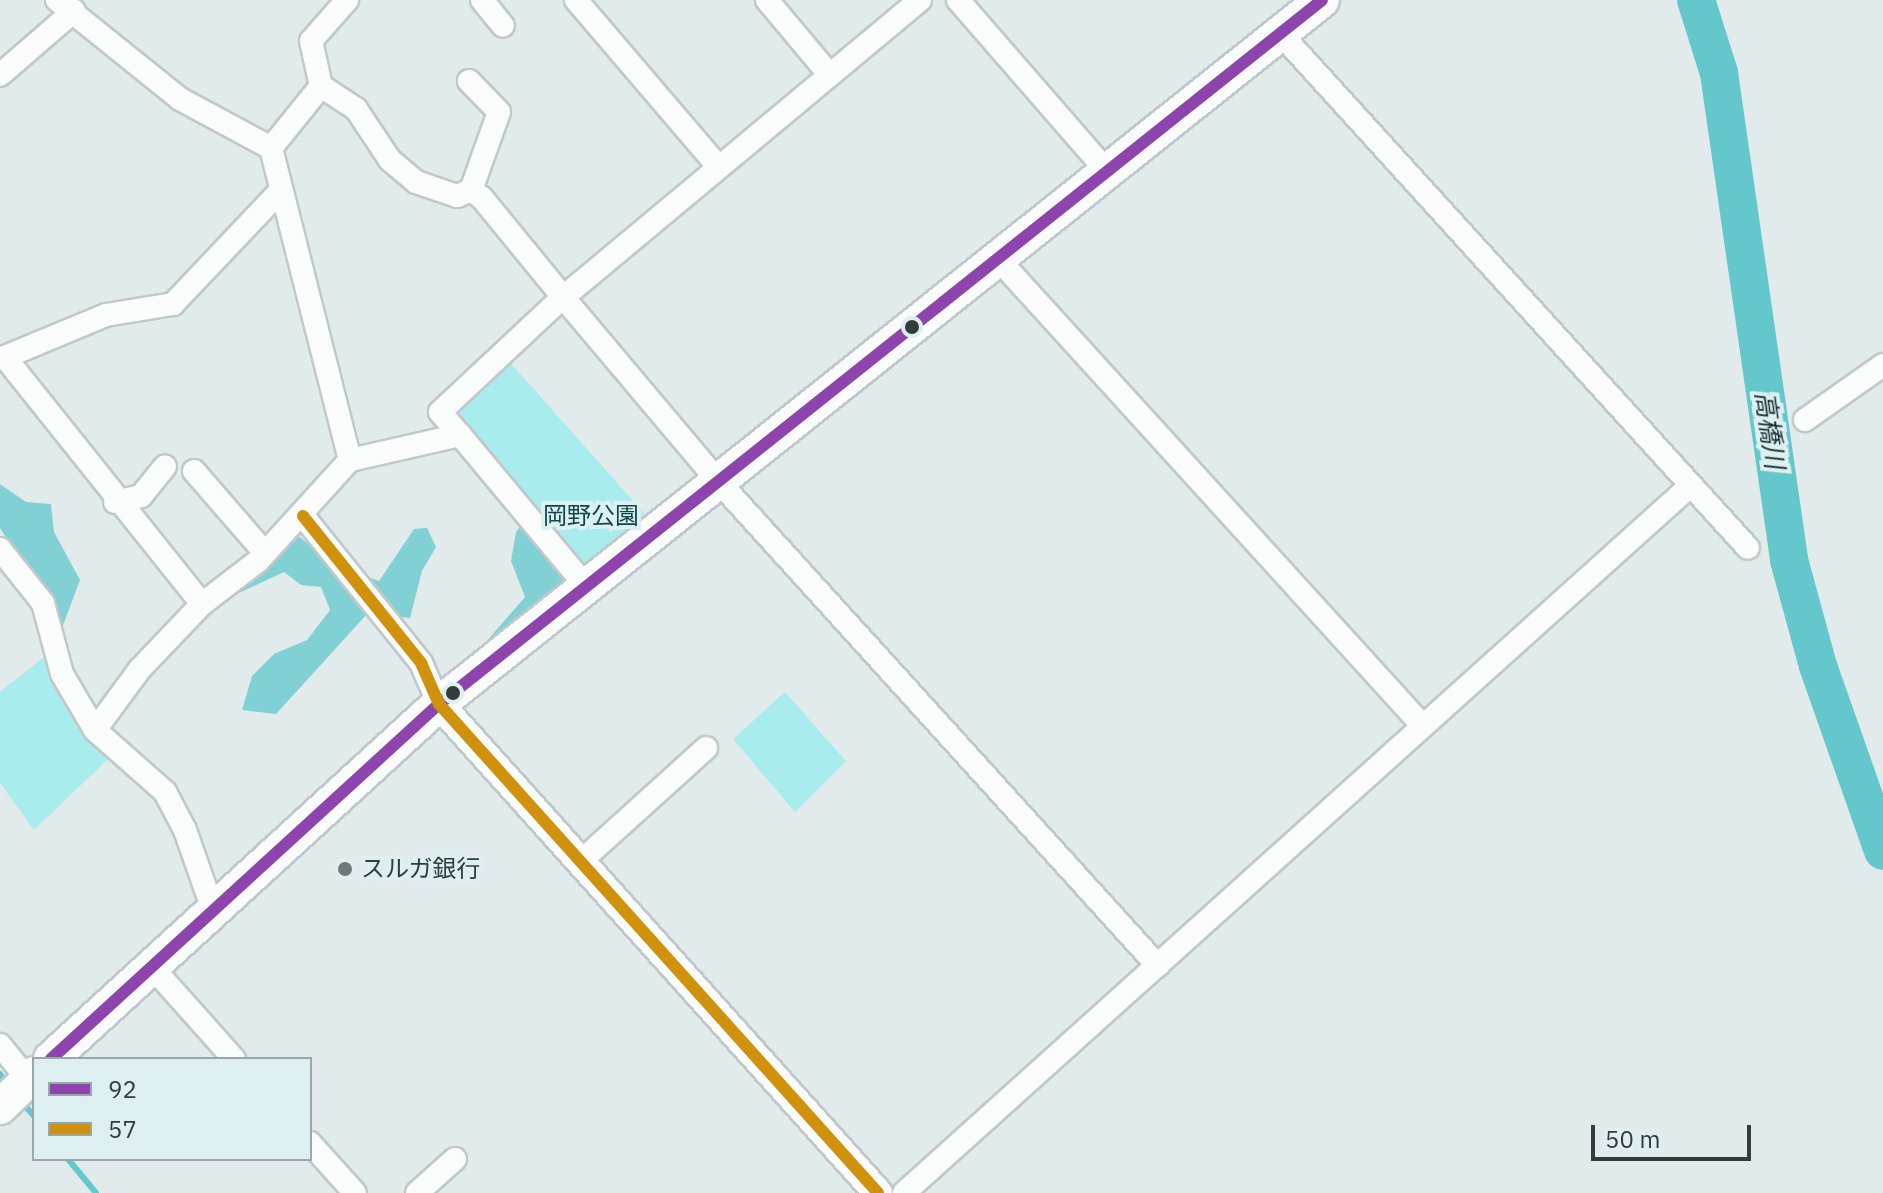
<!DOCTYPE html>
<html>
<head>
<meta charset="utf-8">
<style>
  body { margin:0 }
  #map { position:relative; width:1883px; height:1193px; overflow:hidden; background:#e1ebec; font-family:"IBM Plex Sans","Noto Sans JP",sans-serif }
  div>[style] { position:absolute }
  .green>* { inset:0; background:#a9ecee }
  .forest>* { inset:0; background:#81d1d4 }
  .stream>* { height:6px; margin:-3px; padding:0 3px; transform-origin:3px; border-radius:3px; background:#63c7cb }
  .river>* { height:38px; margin:-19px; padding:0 19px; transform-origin:19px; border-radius:19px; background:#63c7cb }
  .roads { filter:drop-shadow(2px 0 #c1c8c9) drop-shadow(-2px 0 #c1c8c9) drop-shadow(0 2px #c1c8c9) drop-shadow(0 -2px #c1c8c9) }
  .minor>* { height:22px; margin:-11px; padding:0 11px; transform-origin:11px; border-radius:11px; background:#fafcfc }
  .tertiary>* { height:28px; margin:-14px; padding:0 14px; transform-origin:14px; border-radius:14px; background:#fafcfc }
  .primary>* { height:34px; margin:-17px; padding:0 17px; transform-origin:17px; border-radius:17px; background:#fafcfc }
  .bus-1>* { height:12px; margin:-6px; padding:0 6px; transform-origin:6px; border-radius:6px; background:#8e44ad }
  .bus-2>* { height:12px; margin:-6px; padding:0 6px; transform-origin:6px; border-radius:6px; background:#d0910c }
  .dots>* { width:22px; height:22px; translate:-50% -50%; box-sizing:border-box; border:4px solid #ddeff0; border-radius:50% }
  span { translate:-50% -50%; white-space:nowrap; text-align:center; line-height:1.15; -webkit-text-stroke:8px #ddeff0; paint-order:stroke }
  .park-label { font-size:24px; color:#0d484a }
  .poi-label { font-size:24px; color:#333b3b }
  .left { translate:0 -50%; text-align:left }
  .water-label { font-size:26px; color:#1a3031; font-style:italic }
  .legend { position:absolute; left:32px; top:1057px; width:280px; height:104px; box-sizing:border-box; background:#ddeff0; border:2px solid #99a7a8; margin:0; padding:10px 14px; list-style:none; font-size:24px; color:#333b3b }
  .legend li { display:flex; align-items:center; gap:16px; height:40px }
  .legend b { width:40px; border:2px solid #99a7a8 }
  .scale { position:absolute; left:1591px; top:1125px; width:160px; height:36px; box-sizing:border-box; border:4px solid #333b3b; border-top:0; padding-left:10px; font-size:24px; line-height:28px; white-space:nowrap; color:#333b3b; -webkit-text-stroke:6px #ddeff0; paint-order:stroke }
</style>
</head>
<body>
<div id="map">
  <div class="green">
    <i style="clip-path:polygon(507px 359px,651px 521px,586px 572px,458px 421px,462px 403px)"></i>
    <i style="clip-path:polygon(49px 653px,72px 714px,107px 760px,34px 830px,0 783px,0 692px)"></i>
    <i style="clip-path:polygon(785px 692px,846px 761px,795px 812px,733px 739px)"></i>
  </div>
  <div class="forest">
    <i style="clip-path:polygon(0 484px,26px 502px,51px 504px,54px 532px,80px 580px,62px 628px,0 528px)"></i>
    <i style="clip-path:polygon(525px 521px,575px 583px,483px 657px,479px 650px,525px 597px,511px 561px,516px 532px)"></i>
    <i style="clip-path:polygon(427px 528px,436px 547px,422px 571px,410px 618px,368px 613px,276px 714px,242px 710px,252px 676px,274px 654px,307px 640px,330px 610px,321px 587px,301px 585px,284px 572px,241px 592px,235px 584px,290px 529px,332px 564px,379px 581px,414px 529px)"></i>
  </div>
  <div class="stream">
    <i style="left:0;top:1074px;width:4px;rotate:56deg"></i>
    <i style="left:27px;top:1108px;width:11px;rotate:49deg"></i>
    <i style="left:68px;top:1159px;width:44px;rotate:50.5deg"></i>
  </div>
  <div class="river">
    <i style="left:1696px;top:0;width:77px;rotate:72.5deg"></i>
    <i style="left:1719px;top:73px;width:492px;rotate:81.8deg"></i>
    <i style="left:1789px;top:560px;width:110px;rotate:74.7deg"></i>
    <i style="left:1818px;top:666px;width:196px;rotate:70.6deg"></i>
  </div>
  <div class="roads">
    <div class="minor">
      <i style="left:57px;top:0;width:158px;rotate:38.8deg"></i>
      <i style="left:180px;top:99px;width:103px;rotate:28.3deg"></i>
      <i style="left:271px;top:148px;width:322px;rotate:75.8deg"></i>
      <i style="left:350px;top:460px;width:113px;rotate:-12.8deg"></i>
      <i style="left:460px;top:435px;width:195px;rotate:50.2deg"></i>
      <i style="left:482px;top:0;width:33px;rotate:51deg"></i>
      <i style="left:576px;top:0;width:218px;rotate:49.5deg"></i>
      <i style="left:767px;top:0;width:95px;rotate:50.1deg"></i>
      <i style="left:920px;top:0;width:464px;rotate:140.2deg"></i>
      <i style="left:563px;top:297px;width:242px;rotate:49.9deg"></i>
      <i style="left:719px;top:482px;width:653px;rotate:47.79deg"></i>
      <i style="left:958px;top:0;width:225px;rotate:49deg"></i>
      <i style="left:1279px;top:32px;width:697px;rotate:47.73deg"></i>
      <i style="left:0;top:75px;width:98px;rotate:-40.9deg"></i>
      <i style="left:469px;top:81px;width:43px;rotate:45.9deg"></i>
      <i style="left:499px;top:112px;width:83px;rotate:109.7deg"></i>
      <i style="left:321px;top:86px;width:42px;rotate:33.3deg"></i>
      <i style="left:356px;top:109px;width:61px;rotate:56.3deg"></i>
      <i style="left:390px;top:160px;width:34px;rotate:40deg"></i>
      <i style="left:416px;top:182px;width:43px;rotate:18.9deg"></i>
      <i style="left:457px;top:196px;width:15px;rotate:-23deg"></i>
      <i style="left:471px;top:190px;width:14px;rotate:36deg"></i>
      <i style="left:482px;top:198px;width:128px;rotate:50.7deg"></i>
      <i style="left:563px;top:297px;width:168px;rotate:136.9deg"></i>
      <i style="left:440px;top:412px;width:30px;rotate:49deg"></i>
      <i style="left:271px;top:148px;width:80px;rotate:-51.1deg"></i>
      <i style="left:321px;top:86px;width:46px;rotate:-102.5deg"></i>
      <i style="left:311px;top:41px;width:55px;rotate:-48.7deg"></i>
      <i style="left:999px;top:260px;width:629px;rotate:47.71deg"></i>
      <i style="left:1805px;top:420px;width:95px;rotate:-35.2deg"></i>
      <i style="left:194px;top:471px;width:108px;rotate:49.1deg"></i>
      <i style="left:115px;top:502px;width:27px;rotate:-13deg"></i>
      <i style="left:141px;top:496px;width:38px;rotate:-51deg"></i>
      <i style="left:303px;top:516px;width:189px;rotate:51.2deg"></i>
      <i style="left:421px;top:663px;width:45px;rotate:66.3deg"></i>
      <i style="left:0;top:549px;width:69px;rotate:51.5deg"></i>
      <i style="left:43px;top:603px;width:73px;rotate:75deg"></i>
      <i style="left:62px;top:674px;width:65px;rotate:59.5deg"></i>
      <i style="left:95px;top:730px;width:94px;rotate:41.5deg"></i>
      <i style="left:165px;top:792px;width:43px;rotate:62.2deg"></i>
      <i style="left:185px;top:830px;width:85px;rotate:70.7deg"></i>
      <i style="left:202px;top:604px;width:316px;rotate:-128.6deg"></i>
      <i style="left:5px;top:357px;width:109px;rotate:-22.6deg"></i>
      <i style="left:106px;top:315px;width:68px;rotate:-9.3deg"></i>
      <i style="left:173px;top:304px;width:157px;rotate:-46.5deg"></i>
      <i style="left:95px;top:730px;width:76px;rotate:-53.6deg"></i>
      <i style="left:140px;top:669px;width:90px;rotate:-46.4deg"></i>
      <i style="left:202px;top:604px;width:71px;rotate:-37.5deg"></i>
      <i style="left:258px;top:561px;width:137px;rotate:-47.7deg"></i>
      <i style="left:580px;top:862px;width:170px;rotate:-42.1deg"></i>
      <i style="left:152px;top:967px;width:123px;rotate:48.3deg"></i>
      <i style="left:0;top:1045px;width:45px;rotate:51.3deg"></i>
      <i style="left:310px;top:1143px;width:67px;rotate:48deg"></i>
      <i style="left:417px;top:1193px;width:51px;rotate:-41.8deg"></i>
      <i style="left:904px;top:1193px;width:1057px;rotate:-41.97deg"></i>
    </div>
    <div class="tertiary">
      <i style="left:439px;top:704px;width:657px;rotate:48.08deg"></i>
    </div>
    <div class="primary">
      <i style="left:51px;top:1059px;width:526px;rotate:-42.46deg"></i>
      <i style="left:439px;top:704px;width:1129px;rotate:-38.56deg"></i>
      <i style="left:0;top:1107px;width:47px;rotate:-44.1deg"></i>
    </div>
  </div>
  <div class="bus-1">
    <i style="left:51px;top:1059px;width:526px;rotate:-42.46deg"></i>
    <i style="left:439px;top:704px;width:1129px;rotate:-38.56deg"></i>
  </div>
  <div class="bus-2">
    <i style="left:303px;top:516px;width:189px;rotate:51.2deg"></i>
    <i style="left:421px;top:663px;width:45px;rotate:66.3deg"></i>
    <i style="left:439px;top:704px;width:657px;rotate:48.08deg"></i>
  </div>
  <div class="dots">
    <i style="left:912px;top:327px;background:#333b3b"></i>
    <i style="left:453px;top:693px;background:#333b3b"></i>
    <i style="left:345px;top:869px;background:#707979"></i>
  </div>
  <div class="park-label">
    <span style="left:591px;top:516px">岡野公園</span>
  </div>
  <div class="poi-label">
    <span class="left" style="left:361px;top:869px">スルガ銀行</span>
  </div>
  <div class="water-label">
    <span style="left:1770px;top:430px;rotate:82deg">高橋川</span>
  </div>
  <ul class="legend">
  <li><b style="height:10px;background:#8e44ad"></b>92</li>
  <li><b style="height:10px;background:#d0910c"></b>57</li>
  </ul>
  <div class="scale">50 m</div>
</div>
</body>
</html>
